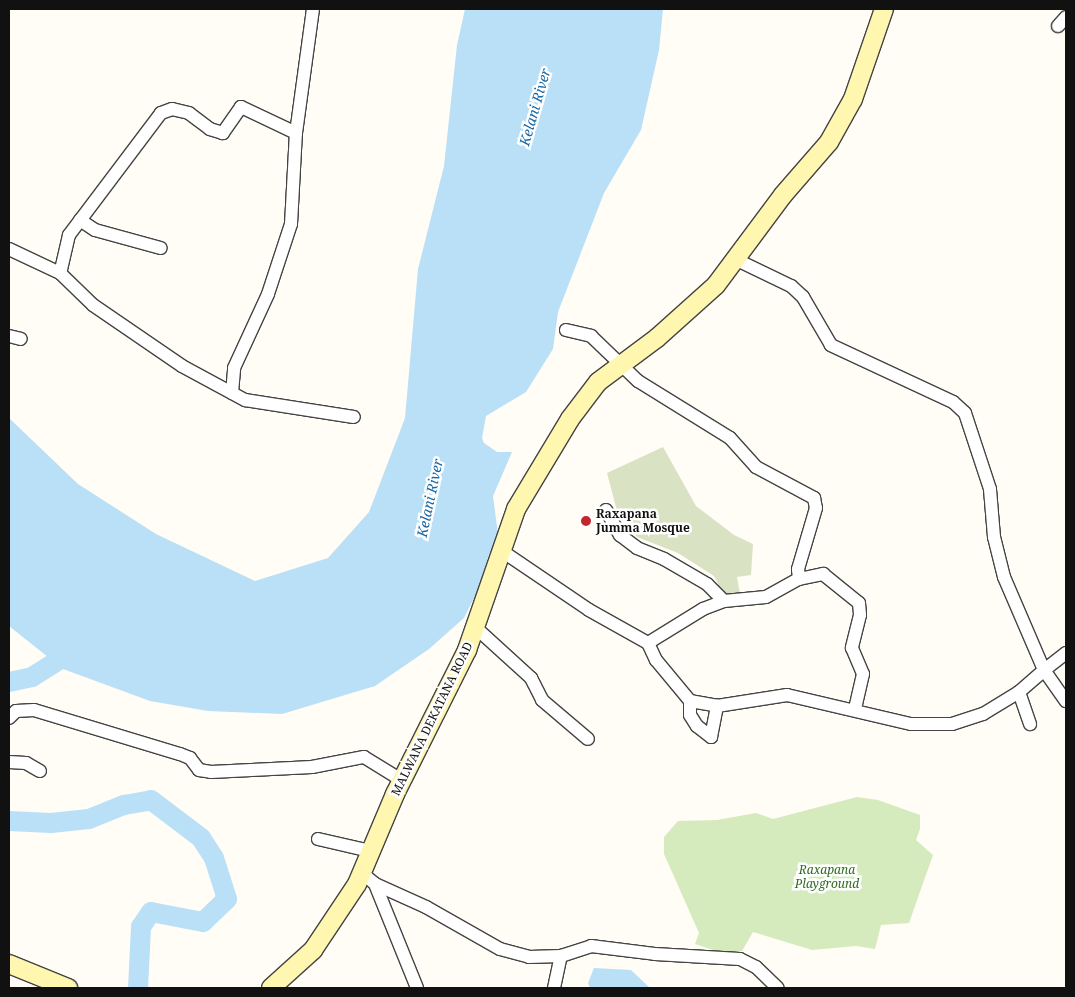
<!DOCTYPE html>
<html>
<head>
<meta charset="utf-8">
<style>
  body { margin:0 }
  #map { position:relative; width:1075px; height:997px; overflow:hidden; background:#fffdf5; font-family:"Noto Serif",serif }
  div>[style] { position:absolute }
  .green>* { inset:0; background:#d5ebbd }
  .cemetery>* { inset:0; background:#d9e3c4 }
  .water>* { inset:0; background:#b9e0f7 }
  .river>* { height:20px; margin:-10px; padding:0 10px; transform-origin:10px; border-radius:10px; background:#b9e0f7 }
  .roads { filter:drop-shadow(1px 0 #444) drop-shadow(-1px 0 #444) drop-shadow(0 1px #444) drop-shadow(0 -1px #444) }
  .street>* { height:12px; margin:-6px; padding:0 6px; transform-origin:6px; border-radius:6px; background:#fff }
  .secondary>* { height:18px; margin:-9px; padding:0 9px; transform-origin:9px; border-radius:9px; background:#fff6b0 }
  .dots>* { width:14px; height:14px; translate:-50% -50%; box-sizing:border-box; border:2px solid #fff; border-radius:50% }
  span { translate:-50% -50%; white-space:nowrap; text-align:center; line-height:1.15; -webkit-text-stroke:5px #fff; paint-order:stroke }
  .poi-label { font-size:12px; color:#111; font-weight:700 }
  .left { translate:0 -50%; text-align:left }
  .street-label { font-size:12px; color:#111 }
  .park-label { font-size:12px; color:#2f6b1f; font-style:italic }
  .water-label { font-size:14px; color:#1768a6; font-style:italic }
  .frame { position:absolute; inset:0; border:10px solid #111; pointer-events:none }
</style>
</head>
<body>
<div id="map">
  <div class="green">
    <i style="clip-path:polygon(857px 797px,878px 800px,920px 815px,920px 829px,916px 840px,933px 855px,909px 923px,881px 925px,875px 949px,856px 946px,812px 950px,753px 932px,742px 951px,716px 951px,695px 944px,699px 933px,664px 854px,664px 837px,678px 821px,717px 820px,756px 813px,773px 819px)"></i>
  </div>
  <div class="cemetery">
    <i style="clip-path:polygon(663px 447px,696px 506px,734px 535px,753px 544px,751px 575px,737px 577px,740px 594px,724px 595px,714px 576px,678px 553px,637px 537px,617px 511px,607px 473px)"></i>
  </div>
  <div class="water">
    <i style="clip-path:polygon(465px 9px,663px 9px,659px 50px,641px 130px,604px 193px,558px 312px,553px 349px,526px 392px,486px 416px,482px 438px,484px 443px,497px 452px,512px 452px,493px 496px,499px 542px,489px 554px,479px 588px,464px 618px,429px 649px,375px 686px,282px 714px,208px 711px,150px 701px,63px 669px,9px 626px,9px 418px,78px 484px,156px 534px,255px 581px,328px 558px,369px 512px,405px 418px,418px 269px,444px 166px,457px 45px)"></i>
    <i style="clip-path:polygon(594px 968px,631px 970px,650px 988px,590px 988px,588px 983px)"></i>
  </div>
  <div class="river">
    <i style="left:9px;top:682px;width:24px;rotate:-12deg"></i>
    <i style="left:32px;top:677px;width:54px;rotate:-32.2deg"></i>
    <i style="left:9px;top:821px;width:42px;rotate:2.7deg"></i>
    <i style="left:51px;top:823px;width:38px;rotate:-6deg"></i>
    <i style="left:89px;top:819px;width:38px;rotate:-22deg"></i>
    <i style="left:124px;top:805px;width:27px;rotate:-10deg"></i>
    <i style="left:151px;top:800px;width:63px;rotate:37.2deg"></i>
    <i style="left:201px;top:838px;width:24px;rotate:57deg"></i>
    <i style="left:214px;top:858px;width:43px;rotate:72.4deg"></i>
    <i style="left:227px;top:899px;width:33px;rotate:136deg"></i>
    <i style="left:203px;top:922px;width:53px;rotate:-169.1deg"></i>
    <i style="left:151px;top:912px;width:18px;rotate:124deg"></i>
    <i style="left:141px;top:927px;width:61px;rotate:92.8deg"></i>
  </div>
  <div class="roads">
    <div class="street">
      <i style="left:1058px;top:26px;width:12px;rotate:-48deg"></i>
      <i style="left:296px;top:133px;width:61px;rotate:-154.7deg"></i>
      <i style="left:241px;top:107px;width:32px;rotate:125deg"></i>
      <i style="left:223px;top:133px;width:14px;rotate:-163deg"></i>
      <i style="left:210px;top:129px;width:26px;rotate:-143deg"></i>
      <i style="left:189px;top:113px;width:17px;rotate:-167deg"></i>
      <i style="left:172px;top:109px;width:12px;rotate:160deg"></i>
      <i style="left:161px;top:113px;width:153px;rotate:127deg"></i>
      <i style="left:69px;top:235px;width:39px;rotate:103deg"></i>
      <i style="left:60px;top:273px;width:46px;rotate:44.1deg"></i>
      <i style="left:93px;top:305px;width:108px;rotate:34.4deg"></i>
      <i style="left:182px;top:366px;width:72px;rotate:28.4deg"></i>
      <i style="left:245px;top:400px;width:110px;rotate:8.9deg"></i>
      <i style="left:80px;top:220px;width:18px;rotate:34deg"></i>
      <i style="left:95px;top:230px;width:68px;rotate:15.3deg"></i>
      <i style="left:9px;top:249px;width:56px;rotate:25.2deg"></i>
      <i style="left:566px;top:330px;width:26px;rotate:13deg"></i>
      <i style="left:591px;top:336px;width:65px;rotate:43.8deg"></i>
      <i style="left:638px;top:381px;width:108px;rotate:31.8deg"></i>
      <i style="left:730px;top:438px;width:39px;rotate:48deg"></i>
      <i style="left:756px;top:467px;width:66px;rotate:28.1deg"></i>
      <i style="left:814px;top:498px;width:10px;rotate:79deg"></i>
      <i style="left:816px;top:508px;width:64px;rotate:106.4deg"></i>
      <i style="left:798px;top:569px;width:10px;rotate:84deg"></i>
      <i style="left:9px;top:336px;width:12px;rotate:14deg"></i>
      <i style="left:232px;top:393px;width:25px;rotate:-85deg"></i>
      <i style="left:234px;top:368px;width:81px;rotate:-65.3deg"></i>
      <i style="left:268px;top:294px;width:74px;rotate:-71.8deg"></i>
      <i style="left:291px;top:224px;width:91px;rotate:-86.9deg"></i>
      <i style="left:296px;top:133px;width:125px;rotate:-82.2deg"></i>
      <i style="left:606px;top:510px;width:29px;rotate:61deg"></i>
      <i style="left:620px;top:535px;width:21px;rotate:37deg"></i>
      <i style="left:637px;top:548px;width:29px;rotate:22deg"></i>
      <i style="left:664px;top:559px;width:50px;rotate:30.2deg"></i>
      <i style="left:707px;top:584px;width:24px;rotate:45deg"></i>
      <i style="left:502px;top:551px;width:105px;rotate:34.1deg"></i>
      <i style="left:589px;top:610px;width:68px;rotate:29.2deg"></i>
      <i style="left:648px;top:643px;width:19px;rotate:65deg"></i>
      <i style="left:656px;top:660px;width:53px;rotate:50.3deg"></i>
      <i style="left:690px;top:701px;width:27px;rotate:10deg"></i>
      <i style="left:717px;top:706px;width:71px;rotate:-8.9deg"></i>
      <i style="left:787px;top:695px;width:127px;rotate:13.2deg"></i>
      <i style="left:911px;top:724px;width:41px"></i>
      <i style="left:952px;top:724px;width:33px;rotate:-18deg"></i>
      <i style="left:983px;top:714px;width:42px;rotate:-31.4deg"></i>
      <i style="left:1019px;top:692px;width:33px;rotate:-41deg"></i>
      <i style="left:1044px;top:670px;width:101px;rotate:-113.3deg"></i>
      <i style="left:1004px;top:577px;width:41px;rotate:-104deg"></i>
      <i style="left:994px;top:537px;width:48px;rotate:-94.8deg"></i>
      <i style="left:990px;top:489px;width:80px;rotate:-108.2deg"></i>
      <i style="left:965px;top:413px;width:16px;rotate:-137deg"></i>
      <i style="left:953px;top:402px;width:135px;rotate:-155deg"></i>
      <i style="left:831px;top:345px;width:56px;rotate:-120.3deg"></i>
      <i style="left:803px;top:297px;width:16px;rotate:-137deg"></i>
      <i style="left:791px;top:286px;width:60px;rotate:-154.3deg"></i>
      <i style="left:475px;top:627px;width:76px;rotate:42.3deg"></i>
      <i style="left:531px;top:678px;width:25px;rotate:63deg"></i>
      <i style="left:542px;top:700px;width:60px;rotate:40.3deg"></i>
      <i style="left:648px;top:643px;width:65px;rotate:-31.7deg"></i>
      <i style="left:703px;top:609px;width:22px;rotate:-21deg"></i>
      <i style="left:724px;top:601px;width:42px;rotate:-5.4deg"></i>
      <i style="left:766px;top:597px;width:38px;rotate:-29deg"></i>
      <i style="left:799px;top:579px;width:25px;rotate:-12deg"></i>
      <i style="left:823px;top:574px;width:46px;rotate:38.9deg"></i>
      <i style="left:859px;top:603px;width:12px;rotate:85deg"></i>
      <i style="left:860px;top:615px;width:34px;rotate:104deg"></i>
      <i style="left:852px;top:648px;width:28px;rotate:67deg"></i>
      <i style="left:863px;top:674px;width:35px;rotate:103deg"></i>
      <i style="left:1066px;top:653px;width:28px;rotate:142deg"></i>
      <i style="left:1044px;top:670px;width:38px;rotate:55deg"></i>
      <i style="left:1019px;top:692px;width:34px;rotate:71deg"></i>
      <i style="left:690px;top:701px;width:14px;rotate:90deg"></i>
      <i style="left:690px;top:715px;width:13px;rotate:58deg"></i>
      <i style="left:697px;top:726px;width:18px;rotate:38deg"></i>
      <i style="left:711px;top:737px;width:32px;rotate:-79deg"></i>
      <i style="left:9px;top:718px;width:10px;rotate:-45deg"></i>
      <i style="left:16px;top:711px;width:18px;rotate:-3deg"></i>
      <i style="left:34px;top:710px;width:152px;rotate:16.8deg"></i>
      <i style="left:180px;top:754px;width:11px;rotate:22deg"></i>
      <i style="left:190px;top:758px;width:15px;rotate:53deg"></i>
      <i style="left:199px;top:770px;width:12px;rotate:9deg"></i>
      <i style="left:211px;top:772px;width:101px;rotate:-2.8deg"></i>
      <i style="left:312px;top:767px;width:53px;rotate:-10.9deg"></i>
      <i style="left:364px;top:757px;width:46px;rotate:31.6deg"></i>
      <i style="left:9px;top:762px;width:17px;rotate:3deg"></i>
      <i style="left:26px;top:763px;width:16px;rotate:30deg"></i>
      <i style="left:318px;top:839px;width:53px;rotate:13deg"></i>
      <i style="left:362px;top:873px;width:17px;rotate:40deg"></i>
      <i style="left:375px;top:884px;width:56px;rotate:24.3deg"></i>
      <i style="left:426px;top:907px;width:85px;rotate:29.6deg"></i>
      <i style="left:500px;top:949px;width:30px;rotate:15deg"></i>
      <i style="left:529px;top:957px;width:32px;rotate:-2deg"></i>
      <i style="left:561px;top:956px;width:32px;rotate:-18deg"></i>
      <i style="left:591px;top:946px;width:64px;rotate:7.1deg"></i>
      <i style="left:655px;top:954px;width:85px;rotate:3.4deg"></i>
      <i style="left:740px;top:959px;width:18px;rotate:27deg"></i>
      <i style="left:756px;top:967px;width:30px;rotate:44deg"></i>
      <i style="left:375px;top:884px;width:112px;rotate:68deg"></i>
      <i style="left:554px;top:988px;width:33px;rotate:-78deg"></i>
    </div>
    <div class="secondary">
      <i style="left:9px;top:964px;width:64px;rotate:22.1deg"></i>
      <i style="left:271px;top:988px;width:57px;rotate:-42.1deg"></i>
      <i style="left:313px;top:950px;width:79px;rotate:-56.3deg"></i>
      <i style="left:357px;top:884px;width:98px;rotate:-67.1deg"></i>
      <i style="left:395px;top:794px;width:161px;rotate:-63.4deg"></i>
      <i style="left:467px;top:650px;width:149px;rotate:-70.8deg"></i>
      <i style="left:516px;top:509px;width:105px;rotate:-59deg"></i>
      <i style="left:570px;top:419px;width:46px;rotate:-52.9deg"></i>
      <i style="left:598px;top:382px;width:74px;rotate:-36.7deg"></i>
      <i style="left:657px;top:338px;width:79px;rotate:-41.9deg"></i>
      <i style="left:716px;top:285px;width:112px;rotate:-53.3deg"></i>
      <i style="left:783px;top:195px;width:70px;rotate:-49deg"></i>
      <i style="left:829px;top:142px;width:49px;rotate:-60.8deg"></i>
      <i style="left:853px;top:99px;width:95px;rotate:-71deg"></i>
    </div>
  </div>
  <div class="dots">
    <i style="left:586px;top:521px;background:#c4262e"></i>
  </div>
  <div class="poi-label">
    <span class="left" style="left:596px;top:521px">Raxapana<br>Jumma Mosque</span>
  </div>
  <div class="street-label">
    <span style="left:432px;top:719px;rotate:-64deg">MALWANA DEKATANA ROAD</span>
  </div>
  <div class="park-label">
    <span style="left:827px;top:877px">Raxapana<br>Playground</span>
  </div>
  <div class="water-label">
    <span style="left:535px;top:107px;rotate:-74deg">Kelani River</span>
    <span style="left:430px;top:498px;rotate:-78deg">Kelani River</span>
  </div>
  <div class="frame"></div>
</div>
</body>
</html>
